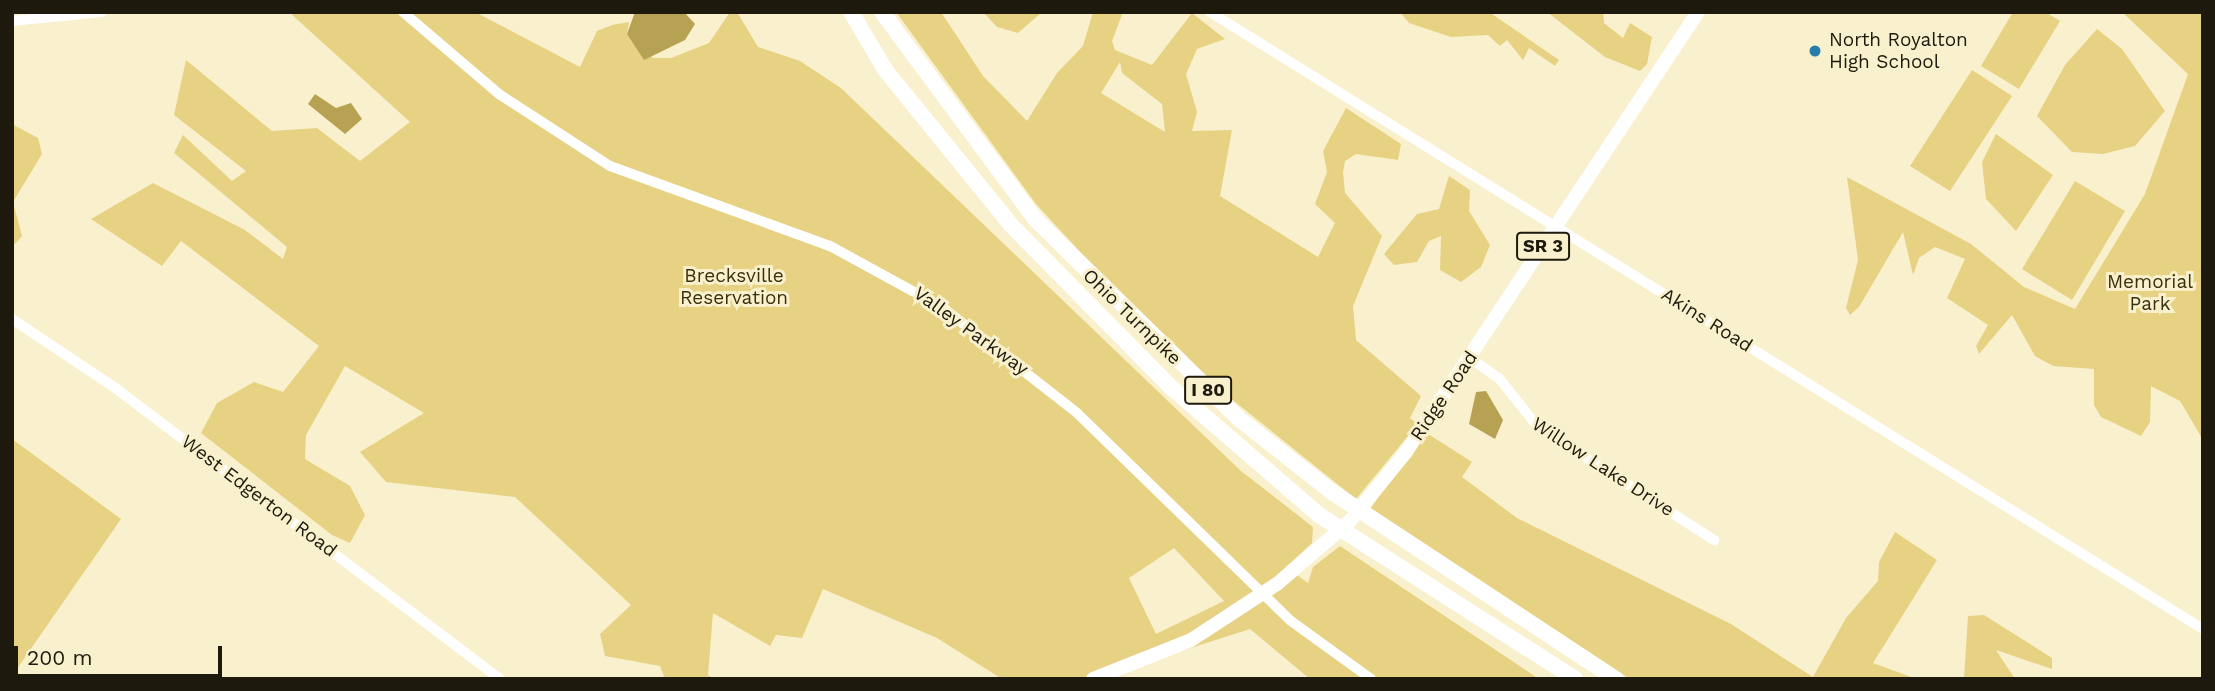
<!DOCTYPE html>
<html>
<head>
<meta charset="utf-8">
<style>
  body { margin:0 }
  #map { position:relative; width:2215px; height:691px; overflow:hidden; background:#f9f1cd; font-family:"Work Sans",sans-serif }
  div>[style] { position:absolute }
  .green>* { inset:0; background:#e6d282 }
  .water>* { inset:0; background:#b6a252 }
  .minor>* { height:10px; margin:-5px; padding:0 5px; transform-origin:5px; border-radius:5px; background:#fff }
  .major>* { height:14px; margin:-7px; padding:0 7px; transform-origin:7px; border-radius:7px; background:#fff }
  .highway>* { height:16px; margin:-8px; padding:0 8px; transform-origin:8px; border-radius:8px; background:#fff }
  .dots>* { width:19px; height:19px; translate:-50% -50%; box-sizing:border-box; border:4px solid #f9f1cd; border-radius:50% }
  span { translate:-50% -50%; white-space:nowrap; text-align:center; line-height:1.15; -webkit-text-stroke:6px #f9f1cd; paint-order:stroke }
  .shield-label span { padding:2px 5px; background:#f9f1cd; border:2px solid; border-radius:5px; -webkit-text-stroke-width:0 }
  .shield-label { font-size:18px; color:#1d1a0d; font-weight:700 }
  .poi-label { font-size:19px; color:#1d1a0d }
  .left { translate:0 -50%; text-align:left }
  .park-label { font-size:19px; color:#39300c }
  .street-label { font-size:19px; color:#1d1a0d }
  .frame { position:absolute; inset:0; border:14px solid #1d1a0d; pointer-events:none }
  .scale { position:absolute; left:14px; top:646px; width:208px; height:32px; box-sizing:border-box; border:4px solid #1d1a0d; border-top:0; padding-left:9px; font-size:21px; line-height:24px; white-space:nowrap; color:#1d1a0d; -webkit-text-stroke:5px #f9f1cd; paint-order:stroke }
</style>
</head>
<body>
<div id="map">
  <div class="green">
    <i style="clip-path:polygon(evenodd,289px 12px,475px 12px,580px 67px,597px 31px,612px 25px,629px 22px,627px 34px,653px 58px,671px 58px,709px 43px,730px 12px,737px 12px,758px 47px,800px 61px,841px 88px,1241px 471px,1313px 527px,1312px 543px,1286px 567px,1308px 583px,1313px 567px,1340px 546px,1539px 679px,1310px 679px,1250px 629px,1094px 679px,1002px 679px,937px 638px,823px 589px,802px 638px,776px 635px,770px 646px,713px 613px,708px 675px,714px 679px,665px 679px,660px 666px,605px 656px,600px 634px,631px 605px,515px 497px,386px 482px,360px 452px,424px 413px,345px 366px,306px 435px,305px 459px,350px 486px,365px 515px,350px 543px,332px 535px,201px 433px,217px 403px,254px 382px,283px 392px,319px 346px,181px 241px,162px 266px,91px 219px,153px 183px,245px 230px,283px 259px,287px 247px,174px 153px,183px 135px,232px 181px,246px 171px,174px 115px,186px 60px,272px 131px,317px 128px,360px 161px,410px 122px,289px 12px,1174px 548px,1224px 601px,1156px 634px,1129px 578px,1174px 548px)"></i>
    <i style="clip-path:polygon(evenodd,896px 12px,941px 12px,983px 76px,1027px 121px,1057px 73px,1083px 46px,1093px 12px,1123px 12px,1112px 41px,1115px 50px,1152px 65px,1192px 13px,1225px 39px,1197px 49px,1186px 74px,1197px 112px,1192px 131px,1232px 130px,1220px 196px,1318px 257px,1335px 223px,1315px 204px,1327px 172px,1323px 151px,1346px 108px,1401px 144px,1398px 160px,1356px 154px,1345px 161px,1343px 173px,1345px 193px,1382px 236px,1353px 306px,1356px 340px,1421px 396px,1410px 418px,1418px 424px,1356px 499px,1184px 361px,1117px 292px,1036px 204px,896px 12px,1120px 62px,1122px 73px,1162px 104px,1165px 132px,1101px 93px,1120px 62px)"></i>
    <i style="clip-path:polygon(983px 12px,1041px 12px,1041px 13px,1018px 33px,997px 27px)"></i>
    <i style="clip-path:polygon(1400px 12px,1489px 12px,1559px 60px,1555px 66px,1529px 48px,1523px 60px,1507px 40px,1500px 46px,1488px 35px,1451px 37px,1409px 23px)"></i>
    <i style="clip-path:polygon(1547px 12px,1603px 12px,1604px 23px,1623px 38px,1630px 23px,1652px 37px,1647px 64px,1640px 71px,1605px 57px)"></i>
    <i style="clip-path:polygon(2013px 12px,2045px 12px,2060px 21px,2019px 89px,1981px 66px)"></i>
    <i style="clip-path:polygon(2122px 12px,2203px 12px,2203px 440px,2180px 401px,2151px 386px,2150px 422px,2141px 436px,2101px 417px,2094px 405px,2094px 369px,2053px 366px,2035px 356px,2012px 315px,1979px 354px,1976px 346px,1988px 325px,1947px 298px,1965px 259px,1935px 247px,1919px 258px,1913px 275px,1903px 232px,1859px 307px,1850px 315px,1846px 308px,1858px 260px,1847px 177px,1971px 244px,2024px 287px,2075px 309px,2145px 194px,2188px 74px)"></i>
    <i style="clip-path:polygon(2097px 29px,2122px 49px,2165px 111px,2135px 146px,2103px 154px,2072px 152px,2037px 116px,2065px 65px)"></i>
    <i style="clip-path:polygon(1972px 70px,2012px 96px,1950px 191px,1910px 166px)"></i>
    <i style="clip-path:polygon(12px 124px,38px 138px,42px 154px,13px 202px,22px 236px,15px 244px,12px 241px)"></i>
    <i style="clip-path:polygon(1996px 134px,2053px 175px,2016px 231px,1986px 199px,1982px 162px)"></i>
    <i style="clip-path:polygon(1449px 176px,1470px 190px,1469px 211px,1490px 245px,1481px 267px,1461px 282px,1440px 270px,1441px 236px,1429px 241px,1417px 262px,1394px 265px,1384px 254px,1417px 214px,1439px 209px)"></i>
    <i style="clip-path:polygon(2075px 181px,2125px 211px,2072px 300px,2022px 269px)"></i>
    <i style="clip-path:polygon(1425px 432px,1472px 462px,1462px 477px,1517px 518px,1731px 624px,1813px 677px,1846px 618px,1878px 581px,1879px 562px,1895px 532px,1937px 560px,1873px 663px,1917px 679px,1630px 679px,1370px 509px)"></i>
    <i style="clip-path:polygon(12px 439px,121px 519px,12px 676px)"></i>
    <i style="clip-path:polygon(1984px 615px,2052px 658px,2052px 669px,1996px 650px,2015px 679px,1964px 679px,1968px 616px)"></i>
  </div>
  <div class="water">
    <i style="clip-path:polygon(635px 12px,684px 12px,695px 24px,685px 40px,644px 60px,627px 34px)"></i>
    <i style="clip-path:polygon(315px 94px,336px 108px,351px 103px,362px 119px,345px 134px,308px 104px)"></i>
    <i style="clip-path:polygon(1486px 391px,1503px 420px,1495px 439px,1469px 424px,1476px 392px)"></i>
  </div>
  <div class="minor">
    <i style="left:403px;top:12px;width:126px;rotate:40.5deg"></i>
    <i style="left:499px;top:94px;width:132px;rotate:33deg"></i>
    <i style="left:610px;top:166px;width:234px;rotate:20deg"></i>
    <i style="left:830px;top:246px;width:128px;rotate:28.6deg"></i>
    <i style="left:942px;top:307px;width:172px;rotate:38.1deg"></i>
    <i style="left:1077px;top:413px;width:298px;rotate:44.2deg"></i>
    <i style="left:1291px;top:621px;width:99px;rotate:35.9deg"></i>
    <i style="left:1210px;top:12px;width:1169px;rotate:31.85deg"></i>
    <i style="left:12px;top:21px;width:90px;rotate:-5.7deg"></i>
    <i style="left:12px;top:319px;width:123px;rotate:33.7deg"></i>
    <i style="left:114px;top:387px;width:484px;rotate:37.1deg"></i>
    <i style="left:1470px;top:358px;width:35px;rotate:35deg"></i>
    <i style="left:1499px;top:378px;width:61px;rotate:51.6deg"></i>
    <i style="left:1537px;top:426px;width:211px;rotate:32.8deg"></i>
  </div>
  <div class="major">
    <i style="left:1093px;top:679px;width:105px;rotate:-21.7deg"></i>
    <i style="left:1191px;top:640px;width:103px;rotate:-33.1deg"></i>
    <i style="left:1277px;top:584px;width:96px;rotate:-40.8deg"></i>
    <i style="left:1350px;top:521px;width:89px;rotate:-50.9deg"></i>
    <i style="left:1406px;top:452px;width:528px;rotate:-56.43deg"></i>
  </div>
  <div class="highway">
    <i style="left:851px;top:12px;width:69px;rotate:59.3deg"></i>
    <i style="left:886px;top:71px;width:198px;rotate:50.9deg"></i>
    <i style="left:1011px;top:225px;width:229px;rotate:45.4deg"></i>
    <i style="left:1172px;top:388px;width:194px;rotate:40.8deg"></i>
    <i style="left:1319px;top:515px;width:304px;rotate:32.6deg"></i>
    <i style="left:882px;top:12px;width:257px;rotate:53.5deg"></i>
    <i style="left:1035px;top:219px;width:284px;rotate:44.4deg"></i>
    <i style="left:1238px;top:418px;width:120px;rotate:38.2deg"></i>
    <i style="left:1332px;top:492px;width:340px;rotate:33.4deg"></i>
  </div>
  <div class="dots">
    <i style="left:1815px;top:51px;background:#287cac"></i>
  </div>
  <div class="shield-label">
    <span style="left:1543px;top:246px">SR 3</span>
    <span style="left:1208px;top:390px">I 80</span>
  </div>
  <div class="poi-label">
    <span class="left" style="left:1829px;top:51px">North Royalton<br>High School</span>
  </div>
  <div class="park-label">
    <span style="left:734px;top:287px">Brecksville<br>Reservation</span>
    <span style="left:2150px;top:293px">Memorial<br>Park</span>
  </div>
  <div class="street-label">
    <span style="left:1132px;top:317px;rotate:44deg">Ohio Turnpike</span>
    <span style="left:1707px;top:320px;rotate:32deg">Akins Road</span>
    <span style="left:971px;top:331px;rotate:36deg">Valley Parkway</span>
    <span style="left:1444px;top:396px;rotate:-56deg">Ridge Road</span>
    <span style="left:1603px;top:467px;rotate:33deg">Willow Lake Drive</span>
    <span style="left:259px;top:496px;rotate:37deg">West Edgerton Road</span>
  </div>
  <div class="frame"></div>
  <div class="scale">200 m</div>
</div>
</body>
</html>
